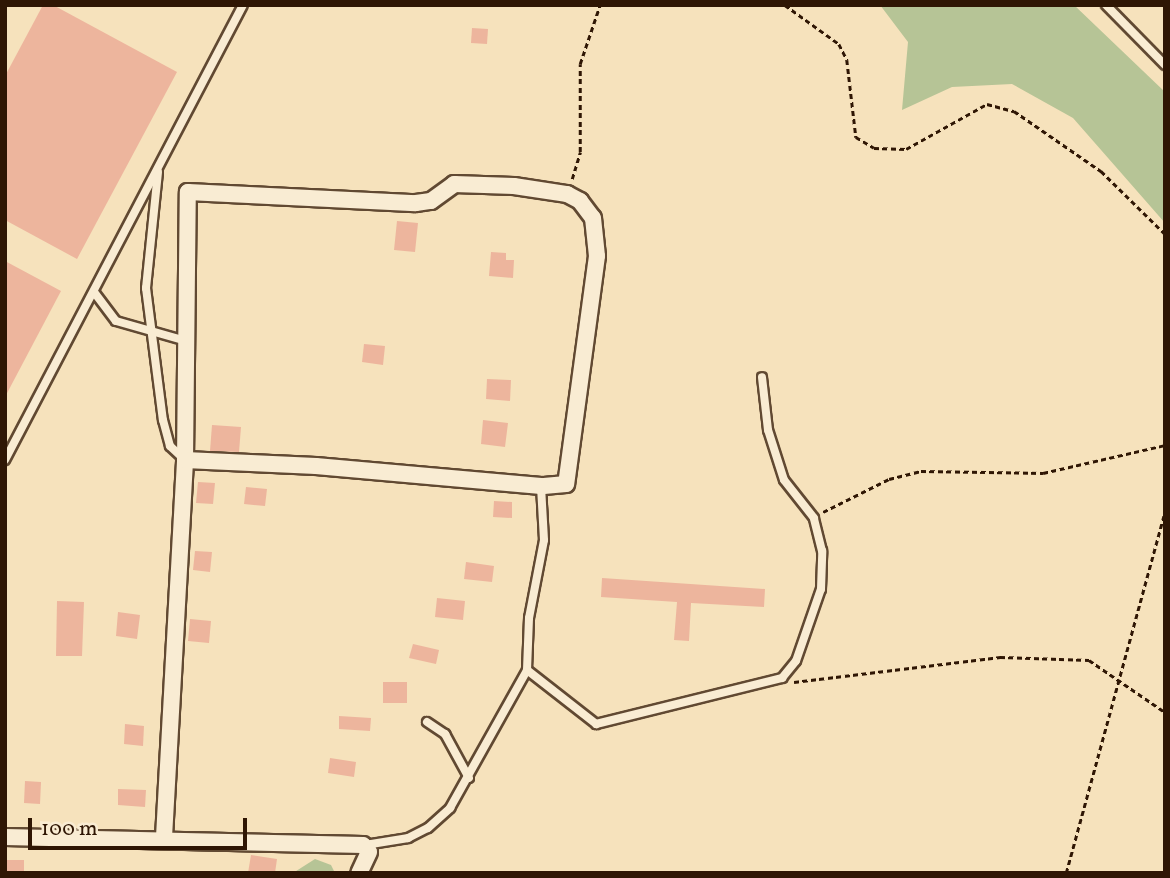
<!DOCTYPE html>
<html>
<head>
<meta charset="utf-8">
<style>
  body { margin:0 }
  #map { position:relative; width:1170px; height:878px; overflow:hidden; background:#f6e2bc; font-family:Vollkorn,serif }
  div>[style] { position:absolute }
  .green>* { inset:0; background:#b6c496 }
  .building>* { inset:0; background:#edb59d }
  .path>* { height:2.5px; margin-top:-1.25px; transform-origin:0; background:repeating-linear-gradient(90deg,#2f1604 0 5px,transparent 0 8.5px) }
  .roads { filter:drop-shadow(2px 0 #614932) drop-shadow(-2px 0 #614932) drop-shadow(0 2px #614932) drop-shadow(0 -2px #614932) }
  .service>* { height:8px; margin:-4px; padding:0 4px; transform-origin:4px; border-radius:4px; background:#f9ecd3 }
  .minor>* { height:16px; margin:-8px; padding:0 8px; transform-origin:8px; border-radius:8px; background:#f9ecd3 }
  span { translate:-50% -50%; white-space:nowrap; text-align:center; line-height:1.15; -webkit-text-stroke:7px #f9ecd3; paint-order:stroke }
  .frame { position:absolute; inset:0; border:7px solid #2f1604; pointer-events:none }
  .scale { position:absolute; left:28px; top:818px; width:219px; height:32px; box-sizing:border-box; border:4px solid #2f1604; border-top:0; padding-left:9px; font-size:21px; line-height:24px; white-space:nowrap; color:#2f1604; -webkit-text-stroke:5px #f9ecd3; paint-order:stroke }
</style>
</head>
<body>
<div id="map">
  <div class="green">
    <i style="clip-path:polygon(880px 5px,1074px 5px,1165px 92px,1165px 223px,1073px 118px,1012px 84px,952px 87px,902px 110px,908px 42px)"></i>
    <i style="clip-path:polygon(315px 859px,331px 865px,335px 873px,293px 873px)"></i>
  </div>
  <div class="building">
    <i style="clip-path:polygon(43px 5px,53px 5px,177px 72px,77px 259px,5px 220px,5px 76px)"></i>
    <i style="clip-path:polygon(472px 28px,488px 29px,487px 44px,471px 43px)"></i>
    <i style="clip-path:polygon(397px 221px,418px 223px,415px 252px,394px 250px)"></i>
    <i style="clip-path:polygon(491px 252px,506px 253px,506px 260px,514px 260px,513px 278px,489px 276px)"></i>
    <i style="clip-path:polygon(5px 261px,61px 291px,5px 397px)"></i>
    <i style="clip-path:polygon(364px 344px,385px 346px,383px 365px,362px 362px)"></i>
    <i style="clip-path:polygon(487px 379px,511px 380px,510px 401px,486px 399px)"></i>
    <i style="clip-path:polygon(483px 420px,508px 423px,505px 447px,481px 444px)"></i>
    <i style="clip-path:polygon(212px 425px,241px 427px,239px 452px,210px 451px)"></i>
    <i style="clip-path:polygon(198px 482px,215px 483px,213px 504px,196px 503px)"></i>
    <i style="clip-path:polygon(246px 487px,267px 489px,265px 506px,244px 504px)"></i>
    <i style="clip-path:polygon(494px 501px,512px 502px,512px 518px,493px 517px)"></i>
    <i style="clip-path:polygon(195px 551px,212px 552px,210px 572px,193px 570px)"></i>
    <i style="clip-path:polygon(466px 562px,494px 566px,492px 582px,464px 579px)"></i>
    <i style="clip-path:polygon(602px 578px,765px 589px,764px 607px,691px 603px,689px 641px,674px 640px,677px 602px,601px 597px)"></i>
    <i style="clip-path:polygon(437px 598px,465px 601px,463px 620px,435px 617px)"></i>
    <i style="clip-path:polygon(57px 601px,84px 602px,82px 656px,56px 656px)"></i>
    <i style="clip-path:polygon(118px 612px,140px 615px,137px 639px,116px 636px)"></i>
    <i style="clip-path:polygon(190px 619px,211px 621px,209px 643px,188px 641px)"></i>
    <i style="clip-path:polygon(413px 644px,439px 650px,436px 664px,409px 658px)"></i>
    <i style="clip-path:polygon(383px 682px,407px 682px,407px 703px,383px 703px)"></i>
    <i style="clip-path:polygon(339px 716px,371px 718px,370px 731px,339px 729px)"></i>
    <i style="clip-path:polygon(125px 724px,144px 726px,143px 746px,124px 744px)"></i>
    <i style="clip-path:polygon(330px 758px,356px 762px,354px 777px,328px 773px)"></i>
    <i style="clip-path:polygon(25px 781px,41px 782px,40px 804px,24px 803px)"></i>
    <i style="clip-path:polygon(118px 789px,146px 790px,145px 807px,118px 805px)"></i>
    <i style="clip-path:polygon(251px 855px,277px 859px,275px 873px,248px 873px)"></i>
    <i style="clip-path:polygon(5px 860px,24px 860px,24px 873px,5px 873px)"></i>
  </div>
  <div class="path">
    <i style="left:785px;top:5px;width:67px;rotate:35.8deg"></i>
    <i style="left:839px;top:44px;width:18px;rotate:63deg"></i>
    <i style="left:847px;top:60px;width:78px;rotate:83.3deg"></i>
    <i style="left:856px;top:137px;width:21px;rotate:31deg"></i>
    <i style="left:874px;top:148px;width:32px;rotate:2deg"></i>
    <i style="left:906px;top:149px;width:93px;rotate:-29.1deg"></i>
    <i style="left:987px;top:104px;width:28px;rotate:15deg"></i>
    <i style="left:1014px;top:111px;width:106px;rotate:34.6deg"></i>
    <i style="left:1101px;top:171px;width:90px;rotate:44.5deg"></i>
    <i style="left:572px;top:179px;width:28px;rotate:-73deg"></i>
    <i style="left:580px;top:152px;width:88px;rotate:-90deg"></i>
    <i style="left:580px;top:64px;width:62px;rotate:-71.3deg"></i>
    <i style="left:823px;top:512px;width:74px;rotate:-26.6deg"></i>
    <i style="left:889px;top:479px;width:33px;rotate:-14deg"></i>
    <i style="left:921px;top:471px;width:122px;rotate:0.9deg"></i>
    <i style="left:1043px;top:473px;width:125px;rotate:-12.9deg"></i>
    <i style="left:794px;top:682px;width:208px;rotate:-6.9deg"></i>
    <i style="left:1000px;top:657px;width:89px;rotate:1.9deg"></i>
    <i style="left:1089px;top:660px;width:92px;rotate:34.4deg"></i>
    <i style="left:1066px;top:873px;width:375px;rotate:-74.7deg"></i>
  </div>
  <div class="roads">
    <div class="service">
      <i style="left:1106px;top:5px;width:84px;rotate:45.5deg"></i>
      <i style="left:158px;top:172px;width:117px;rotate:95.9deg"></i>
      <i style="left:146px;top:288px;width:133px;rotate:82.7deg"></i>
      <i style="left:163px;top:420px;width:27px;rotate:75deg"></i>
      <i style="left:170px;top:446px;width:21px;rotate:43deg"></i>
      <i style="left:94px;top:292px;width:36px;rotate:53deg"></i>
      <i style="left:116px;top:321px;width:73px;rotate:15.9deg"></i>
      <i style="left:5px;top:460px;width:513px;rotate:-62.39deg"></i>
      <i style="left:527px;top:670px;width:52px;rotate:-87.8deg"></i>
      <i style="left:529px;top:618px;width:79px;rotate:-79.1deg"></i>
      <i style="left:544px;top:540px;width:54px;rotate:-93.2deg"></i>
      <i style="left:427px;top:722px;width:22px;rotate:34deg"></i>
      <i style="left:445px;top:734px;width:50px;rotate:61.4deg"></i>
      <i style="left:365px;top:845px;width:44px;rotate:-9.2deg"></i>
      <i style="left:408px;top:838px;width:22px;rotate:-27deg"></i>
      <i style="left:428px;top:828px;width:30px;rotate:-42deg"></i>
      <i style="left:450px;top:808px;width:158px;rotate:-60.8deg"></i>
      <i style="left:527px;top:670px;width:88px;rotate:38deg"></i>
      <i style="left:596px;top:724px;width:192px;rotate:-13.9deg"></i>
      <i style="left:782px;top:678px;width:22px;rotate:-51deg"></i>
      <i style="left:796px;top:661px;width:76px;rotate:-70.9deg"></i>
      <i style="left:821px;top:589px;width:38px;rotate:-88deg"></i>
      <i style="left:822px;top:551px;width:34px;rotate:-104deg"></i>
      <i style="left:814px;top:518px;width:48px;rotate:-128.3deg"></i>
      <i style="left:784px;top:480px;width:52px;rotate:-107.7deg"></i>
      <i style="left:768px;top:430px;width:53px;rotate:-96.5deg"></i>
    </div>
    <div class="minor">
      <i style="left:5px;top:837px;width:358px;rotate:1.3deg"></i>
      <i style="left:363px;top:845px;width:9px;rotate:49deg"></i>
      <i style="left:369px;top:852px;width:23px;rotate:115deg"></i>
      <i style="left:164px;top:837px;width:378px;rotate:-86.8deg"></i>
      <i style="left:185px;top:460px;width:268px;rotate:-89.4deg"></i>
      <i style="left:188px;top:192px;width:228px;rotate:2.8deg"></i>
      <i style="left:416px;top:203px;width:15px;rotate:-8deg"></i>
      <i style="left:431px;top:201px;width:29px;rotate:-36deg"></i>
      <i style="left:454px;top:184px;width:60px;rotate:1.9deg"></i>
      <i style="left:514px;top:186px;width:54px;rotate:8.6deg"></i>
      <i style="left:567px;top:194px;width:15px;rotate:28deg"></i>
      <i style="left:580px;top:201px;width:21px;rotate:53deg"></i>
      <i style="left:593px;top:218px;width:38px;rotate:84deg"></i>
      <i style="left:597px;top:256px;width:230px;rotate:97.7deg"></i>
      <i style="left:566px;top:484px;width:25px;rotate:175deg"></i>
      <i style="left:541px;top:486px;width:226px;rotate:-174.9deg"></i>
      <i style="left:316px;top:466px;width:131px;rotate:-177.4deg"></i>
    </div>
  </div>
  <div class="frame"></div>
  <div class="scale">100 m</div>
</div>
</body>
</html>
